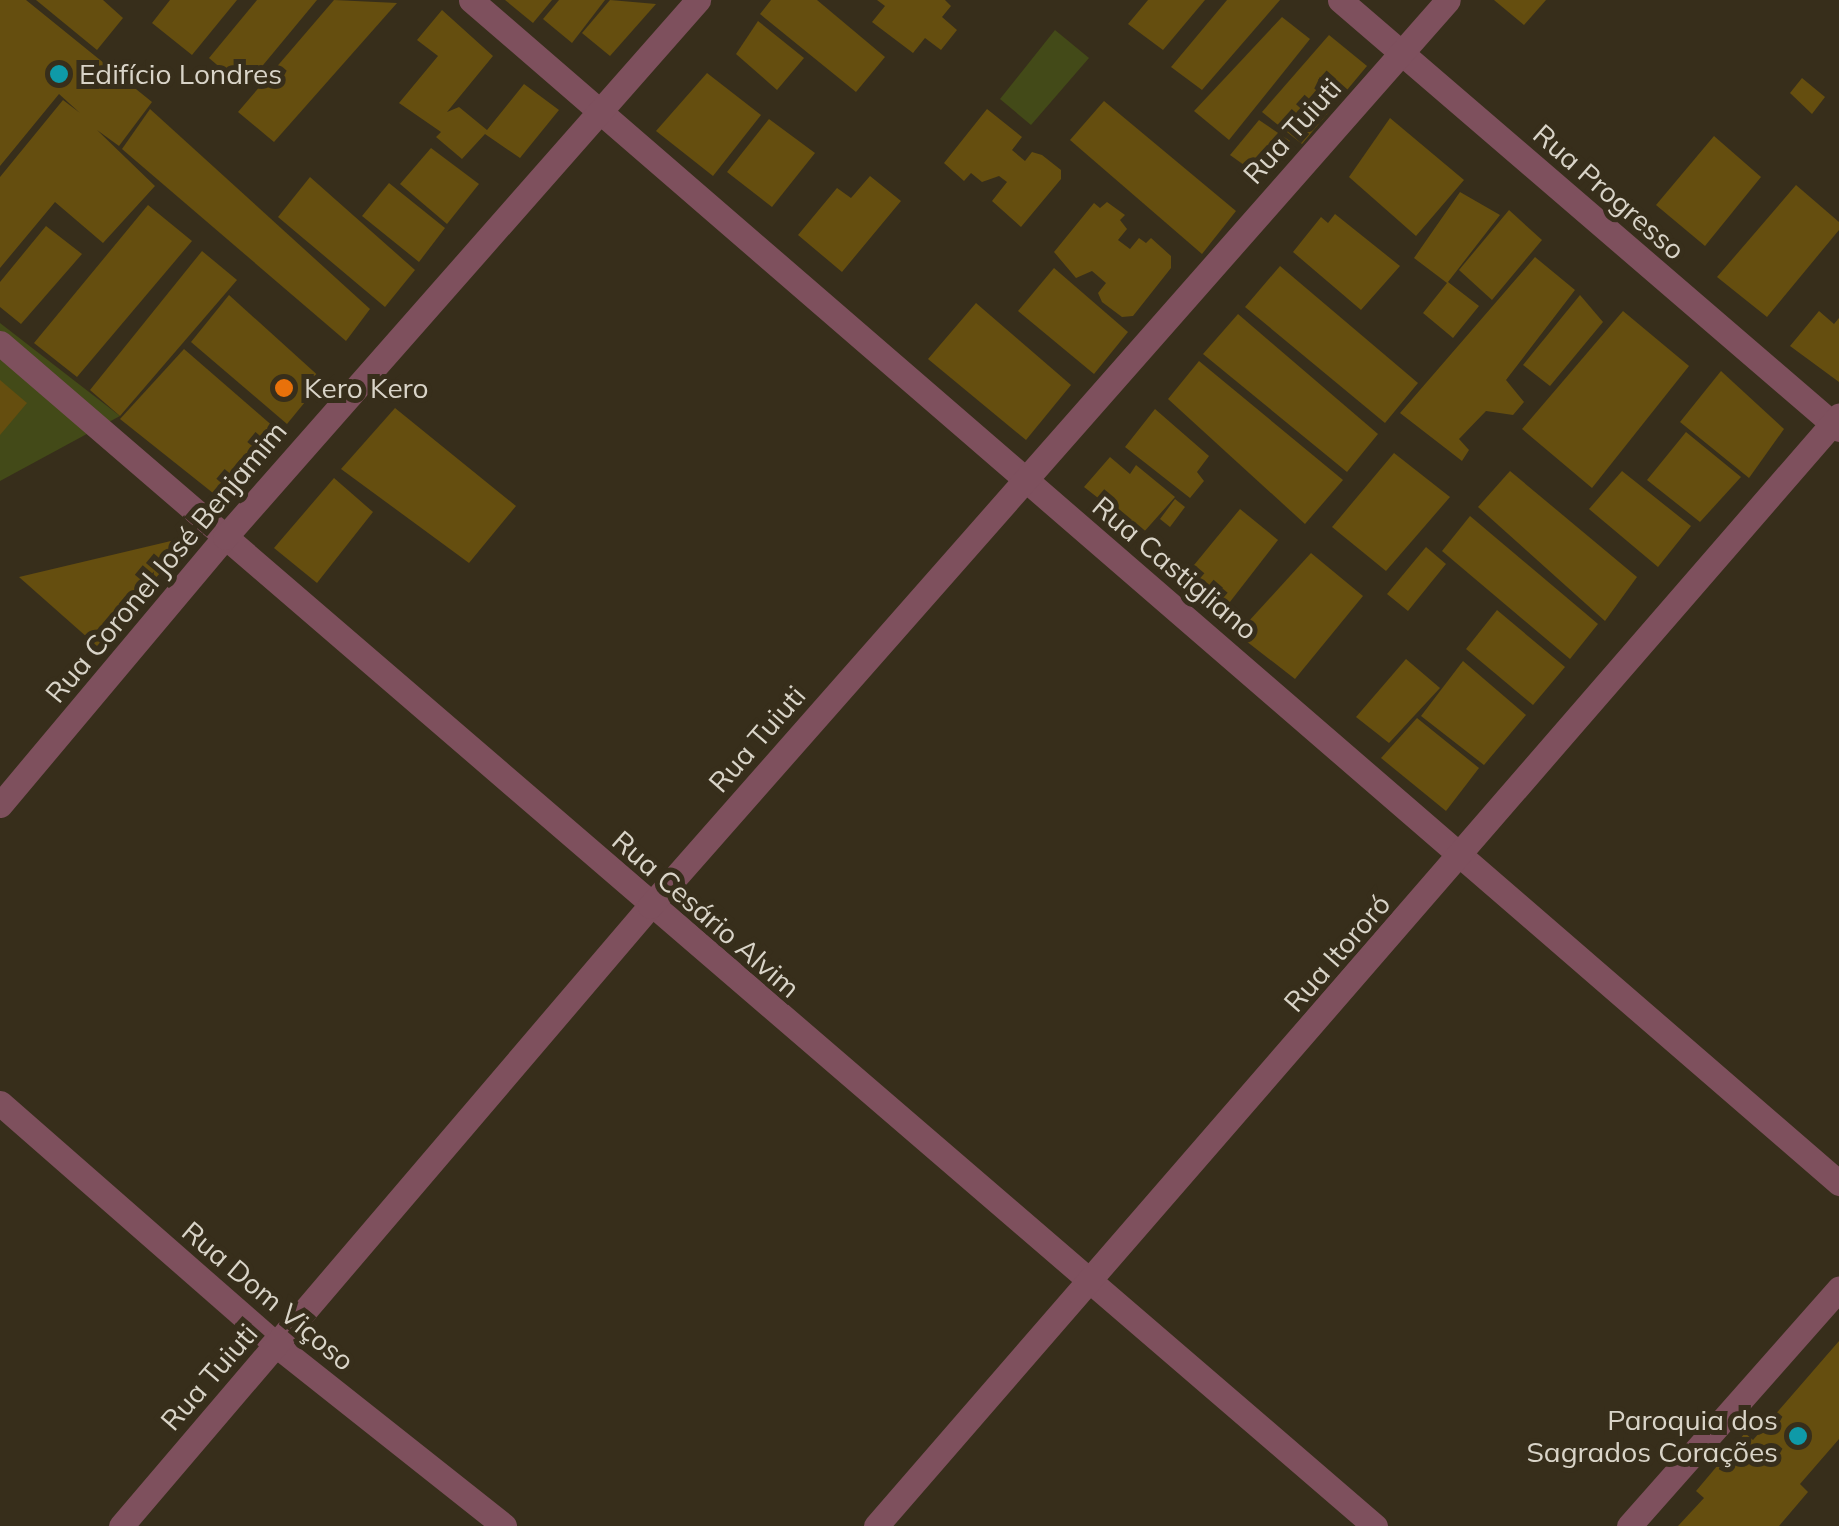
<!DOCTYPE html>
<html>
<head>
<meta charset="utf-8">
<style>
  body { margin:0 }
  #map { position:relative; width:1839px; height:1526px; overflow:hidden; background:#372e1b; font-family:Mulish,sans-serif }
  div>[style] { position:absolute }
  .green>* { inset:0; background:#434a18 }
  .building>* { inset:0; background:#654e0f }
  .minor>* { height:25px; margin:-12.5px; padding:0 12.5px; transform-origin:12.5px; border-radius:12.5px; background:#7e505d }
  .dots>* { width:28px; height:28px; translate:-50% -50%; box-sizing:border-box; border:5px solid #372e1b; border-radius:50% }
  span { translate:-50% -50%; white-space:nowrap; text-align:center; line-height:1.15; -webkit-text-stroke:10px #372e1b; paint-order:stroke }
  .poi-label { font-size:28px; color:#d9d4c8 }
  .left { translate:0 -50%; text-align:left }
  .right { translate:-100% -50%; text-align:right }
  .street-label { font-size:28px; color:#d9d4c8 }
</style>
</head>
<body>
<div id="map">
  <div class="green">
    <i style="clip-path:polygon(1055px 30px,1089px 58px,1031px 125px,1000px 99px)"></i>
    <i style="clip-path:polygon(0 323px,120px 416px,0 481px)"></i>
  </div>
  <div class="building">
    <i style="clip-path:polygon(0 0,26px 0,152px 102px,119px 146px,97px 130px,155px 186px,103px 243px,55px 202px,0 268px,0 177px,63px 100px,80px 113px,59px 94px,0 166px)"></i>
    <i style="clip-path:polygon(36px 0,103px 0,123px 18px,97px 50px)"></i>
    <i style="clip-path:polygon(170px 0,237px 0,192px 55px,152px 23px)"></i>
    <i style="clip-path:polygon(257px 0,317px 0,244px 88px,209px 58px)"></i>
    <i style="clip-path:polygon(334px 0,397px 3px,274px 142px,238px 112px)"></i>
    <i style="clip-path:polygon(505px 0,552px 0,533px 23px)"></i>
    <i style="clip-path:polygon(559px 0,605px 0,572px 43px,543px 19px)"></i>
    <i style="clip-path:polygon(610px 0,656px 4px,610px 56px,582px 33px)"></i>
    <i style="clip-path:polygon(771px 0,817px 0,885px 57px,856px 92px,760px 14px)"></i>
    <i style="clip-path:polygon(877px 0,945px 0,951px 6px,942px 17px,957px 30px,941px 50px,925px 38px,913px 53px,872px 22px,885px 6px)"></i>
    <i style="clip-path:polygon(1148px 0,1205px 0,1163px 50px,1128px 24px)"></i>
    <i style="clip-path:polygon(1227px 0,1280px 0,1202px 90px,1171px 67px)"></i>
    <i style="clip-path:polygon(1494px 0,1546px 0,1524px 25px)"></i>
    <i style="clip-path:polygon(442px 10px,493px 56px,447px 112px,459px 107px,487px 130px,524px 84px,559px 110px,520px 158px,485px 134px,462px 159px,436px 137px,441px 132px,399px 103px,438px 56px,417px 40px)"></i>
    <i style="clip-path:polygon(1282px 17px,1310px 39px,1229px 140px,1194px 111px)"></i>
    <i style="clip-path:polygon(758px 21px,804px 58px,777px 90px,736px 54px)"></i>
    <i style="clip-path:polygon(1329px 35px,1367px 66px,1302px 144px,1262px 112px)"></i>
    <i style="clip-path:polygon(707px 73px,761px 115px,713px 176px,656px 131px)"></i>
    <i style="clip-path:polygon(1802px 78px,1825px 97px,1812px 114px,1790px 93px)"></i>
    <i style="clip-path:polygon(1104px 101px,1236px 211px,1202px 254px,1070px 140px)"></i>
    <i style="clip-path:polygon(150px 109px,370px 309px,346px 341px,122px 149px)"></i>
    <i style="clip-path:polygon(987px 109px,1022px 137px,1012px 150px,1025px 161px,1032px 152px,1042px 155px,1061px 170px,1061px 179px,1021px 227px,992px 201px,1007px 182px,999px 176px,982px 182px,971px 173px,964px 181px,944px 163px)"></i>
    <i style="clip-path:polygon(1390px 118px,1464px 180px,1416px 236px,1349px 177px)"></i>
    <i style="clip-path:polygon(769px 119px,815px 153px,772px 207px,727px 172px)"></i>
    <i style="clip-path:polygon(1259px 120px,1290px 141px,1258px 175px,1230px 155px)"></i>
    <i style="clip-path:polygon(1714px 136px,1761px 177px,1705px 246px,1656px 205px)"></i>
    <i style="clip-path:polygon(431px 148px,479px 184px,447px 224px,400px 184px)"></i>
    <i style="clip-path:polygon(870px 176px,901px 201px,842px 272px,798px 235px,837px 188px,851px 198px)"></i>
    <i style="clip-path:polygon(310px 177px,415px 270px,385px 307px,278px 217px)"></i>
    <i style="clip-path:polygon(389px 183px,445px 228px,419px 262px,362px 216px)"></i>
    <i style="clip-path:polygon(1796px 185px,1839px 222px,1839px 230px,1767px 317px,1717px 277px)"></i>
    <i style="clip-path:polygon(1460px 192px,1500px 215px,1448px 282px,1479px 306px,1453px 338px,1423px 313px,1447px 283px,1414px 258px)"></i>
    <i style="clip-path:polygon(1107px 202px,1125px 215px,1120px 220px,1127px 229px,1118px 240px,1130px 249px,1139px 238px,1146px 243px,1151px 238px,1171px 256px,1171px 268px,1133px 316px,1122px 317px,1102px 302px,1098px 293px,1106px 283px,1092px 271px,1076px 278px,1054px 252px,1094px 203px,1100px 208px)"></i>
    <i style="clip-path:polygon(148px 205px,192px 241px,77px 377px,34px 343px)"></i>
    <i style="clip-path:polygon(1509px 210px,1542px 240px,1492px 300px,1459px 270px)"></i>
    <i style="clip-path:polygon(1335px 214px,1400px 266px,1361px 310px,1293px 252px,1321px 217px,1328px 223px)"></i>
    <i style="clip-path:polygon(46px 226px,82px 254px,21px 324px,0 307px,0 282px)"></i>
    <i style="clip-path:polygon(202px 251px,237px 280px,120px 416px,90px 390px)"></i>
    <i style="clip-path:polygon(1535px 257px,1575px 290px,1506px 380px,1524px 402px,1513px 415px,1486px 411px,1459px 439px,1469px 450px,1462px 461px,1400px 413px)"></i>
    <i style="clip-path:polygon(1280px 266px,1418px 383px,1385px 423px,1245px 307px)"></i>
    <i style="clip-path:polygon(1054px 268px,1128px 332px,1094px 374px,1018px 311px)"></i>
    <i style="clip-path:polygon(229px 295px,323px 380px,287px 424px,191px 342px)"></i>
    <i style="clip-path:polygon(1580px 295px,1603px 322px,1550px 386px,1523px 365px)"></i>
    <i style="clip-path:polygon(976px 303px,1071px 385px,1026px 440px,928px 359px)"></i>
    <i style="clip-path:polygon(1623px 311px,1689px 366px,1592px 488px,1522px 429px)"></i>
    <i style="clip-path:polygon(1819px 311px,1834px 324px,1839px 318px,1839px 382px,1790px 346px)"></i>
    <i style="clip-path:polygon(1238px 314px,1378px 434px,1347px 472px,1203px 354px)"></i>
    <i style="clip-path:polygon(184px 349px,275px 428px,218px 497px,120px 419px)"></i>
    <i style="clip-path:polygon(1199px 361px,1343px 480px,1305px 524px,1168px 399px)"></i>
    <i style="clip-path:polygon(1721px 371px,1784px 429px,1749px 478px,1680px 422px)"></i>
    <i style="clip-path:polygon(0 380px,27px 403px,0 435px)"></i>
    <i style="clip-path:polygon(395px 408px,516px 506px,469px 563px,341px 469px)"></i>
    <i style="clip-path:polygon(1155px 409px,1209px 456px,1197px 472px,1204px 481px,1190px 498px,1125px 447px)"></i>
    <i style="clip-path:polygon(1686px 432px,1741px 477px,1700px 522px,1647px 480px)"></i>
    <i style="clip-path:polygon(1394px 453px,1450px 497px,1386px 571px,1332px 527px)"></i>
    <i style="clip-path:polygon(1110px 457px,1130px 474px,1136px 465px,1175px 497px,1143px 533px,1084px 487px)"></i>
    <i style="clip-path:polygon(1510px 471px,1637px 577px,1605px 621px,1478px 507px)"></i>
    <i style="clip-path:polygon(1622px 471px,1691px 526px,1658px 567px,1589px 509px)"></i>
    <i style="clip-path:polygon(334px 478px,373px 512px,317px 583px,274px 548px)"></i>
    <i style="clip-path:polygon(1175px 499px,1185px 507px,1170px 527px,1160px 519px)"></i>
    <i style="clip-path:polygon(1240px 509px,1278px 540px,1226px 607px,1185px 576px)"></i>
    <i style="clip-path:polygon(1470px 516px,1598px 624px,1570px 659px,1442px 551px)"></i>
    <i style="clip-path:polygon(192px 536px,97px 646px,19px 577px)"></i>
    <i style="clip-path:polygon(1426px 547px,1446px 564px,1408px 611px,1387px 594px)"></i>
    <i style="clip-path:polygon(1311px 553px,1363px 596px,1295px 679px,1237px 634px)"></i>
    <i style="clip-path:polygon(1497px 610px,1565px 667px,1533px 705px,1466px 649px)"></i>
    <i style="clip-path:polygon(1406px 659px,1440px 688px,1389px 743px,1356px 717px)"></i>
    <i style="clip-path:polygon(1463px 661px,1526px 715px,1484px 765px,1421px 716px)"></i>
    <i style="clip-path:polygon(1417px 718px,1479px 768px,1446px 811px,1381px 758px)"></i>
    <i style="clip-path:polygon(1839px 1341px,1839px 1439px,1800px 1484px,1808px 1492px,1779px 1526px,1678px 1526px,1704px 1498px,1696px 1491px,1745px 1433px,1753px 1440px)"></i>
  </div>
  <div class="minor">
    <i style="left:471px;top:0;width:1809px;rotate:40.85deg"></i>
    <i style="left:1340px;top:0;width:658px;rotate:40.69deg"></i>
    <i style="left:0;top:343px;width:1814px;rotate:40.71deg"></i>
    <i style="left:0;top:805px;width:350px;rotate:-50deg"></i>
    <i style="left:225px;top:537px;width:716px;rotate:-48.63deg"></i>
    <i style="left:0;top:1103px;width:367px;rotate:41.2deg"></i>
    <i style="left:276px;top:1345px;width:291px;rotate:38.4deg"></i>
    <i style="left:121px;top:1526px;width:815px;rotate:-49.53deg"></i>
    <i style="left:650px;top:906px;width:1207px;rotate:-48.63deg"></i>
    <i style="left:876px;top:1526px;width:1470px;rotate:-49.06deg"></i>
    <i style="left:1629px;top:1526px;width:317px;rotate:-48.5deg"></i>
  </div>
  <div class="dots">
    <i style="left:59px;top:74px;background:#0f9aa8"></i>
    <i style="left:284px;top:388px;background:#e8710a"></i>
    <i style="left:1798px;top:1436px;background:#0f9aa8"></i>
  </div>
  <div class="poi-label">
    <span class="left" style="left:79px;top:74px">Edifício Londres</span>
    <span class="left" style="left:304px;top:388px">Kero Kero</span>
    <span class="right" style="left:1778px;top:1436px">Paroquia dos<br>Sagrados Corações</span>
  </div>
  <div class="street-label">
    <span style="left:1292px;top:131px;rotate:-48deg">Rua Tuiuti</span>
    <span style="left:1609px;top:192px;rotate:41deg">Rua Progresso</span>
    <span style="left:166px;top:562px;rotate:-50deg">Rua Coronel José Benjamim</span>
    <span style="left:1175px;top:568px;rotate:40deg">Rua Castigliano</span>
    <span style="left:757px;top:739px;rotate:-49deg">Rua Tuiuti</span>
    <span style="left:706px;top:914px;rotate:41deg">Rua Cesário Alvim</span>
    <span style="left:1337px;top:953px;rotate:-49deg">Rua Itororó</span>
    <span style="left:268px;top:1296px;rotate:40deg">Rua Dom Viçoso</span>
    <span style="left:209px;top:1377px;rotate:-49deg">Rua Tuiuti</span>
  </div>
</div>
</body>
</html>
